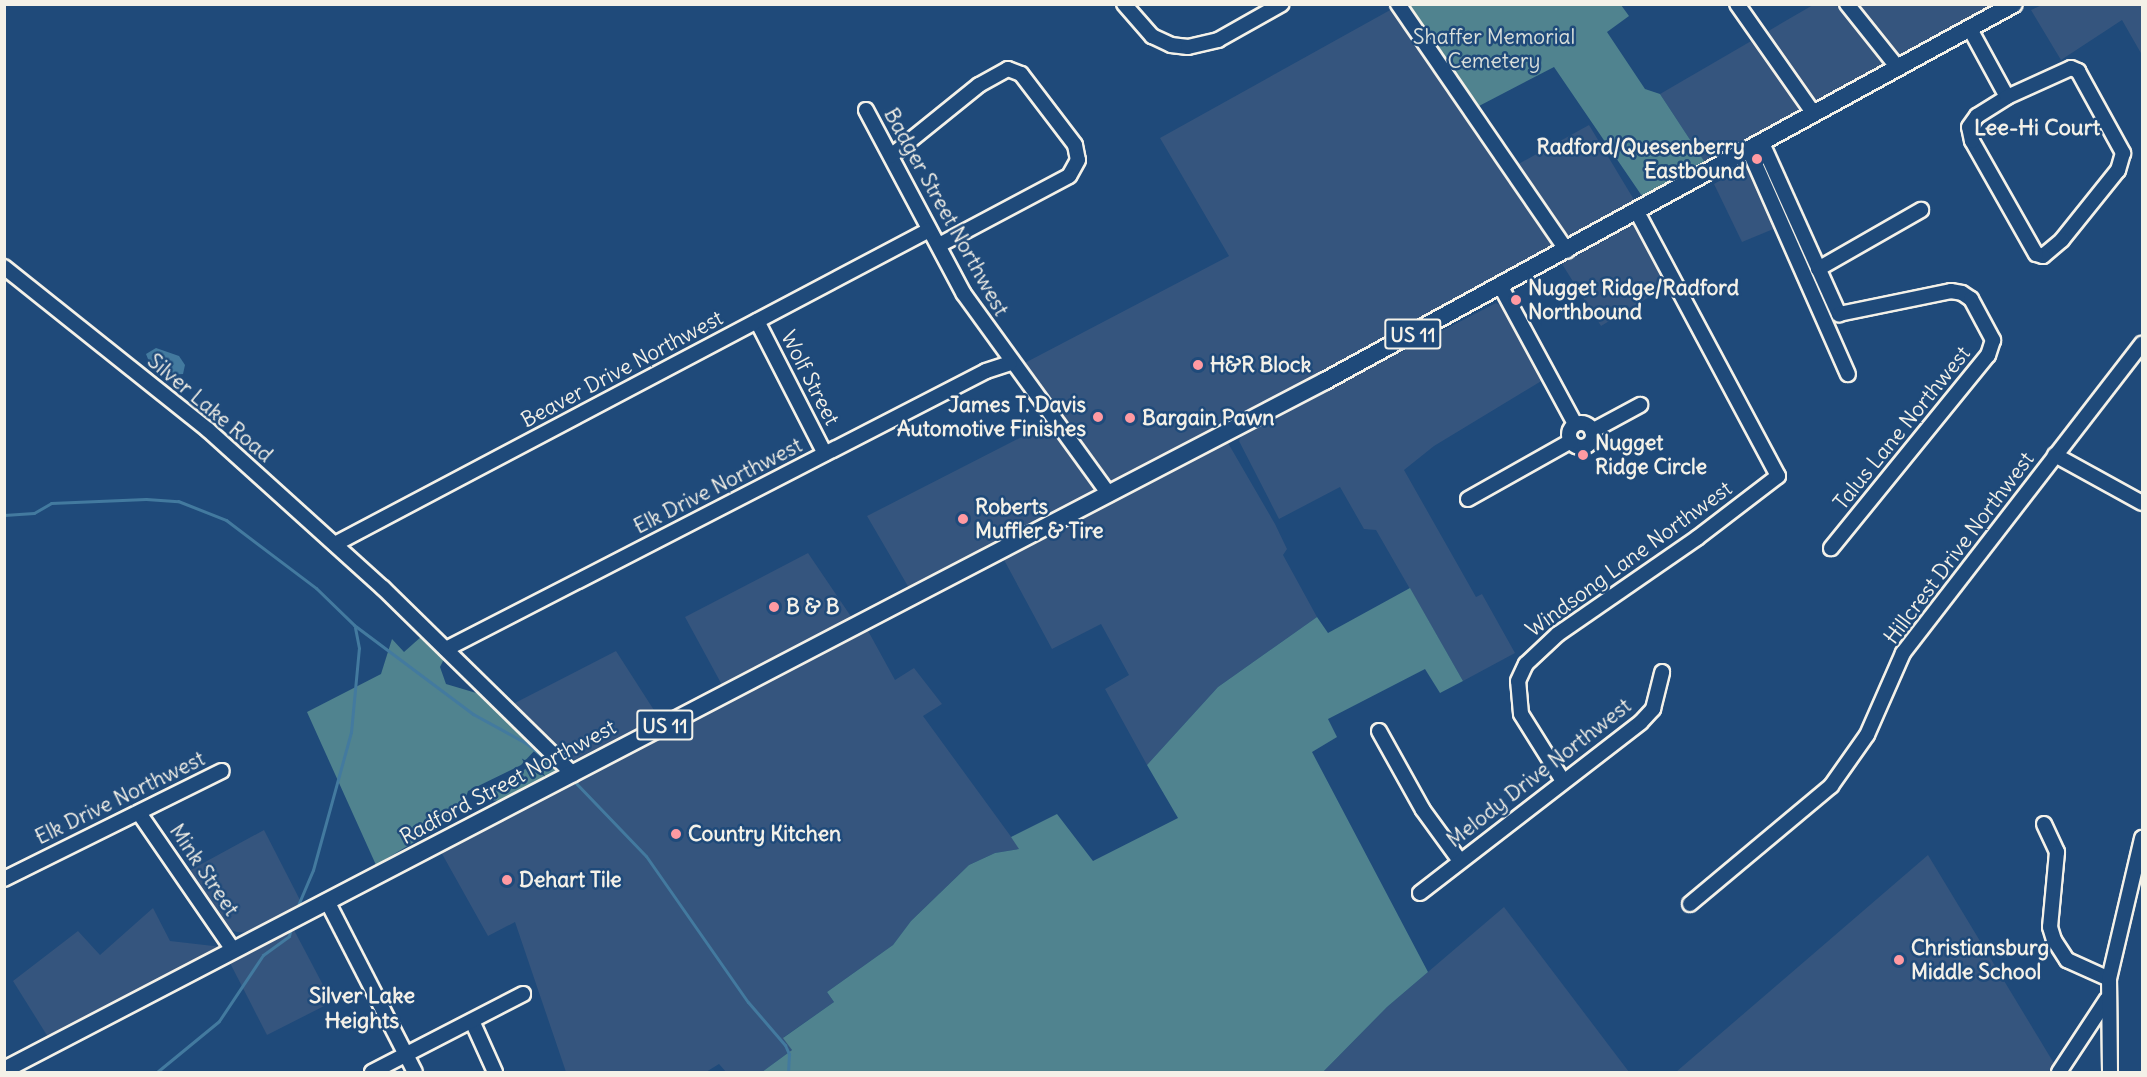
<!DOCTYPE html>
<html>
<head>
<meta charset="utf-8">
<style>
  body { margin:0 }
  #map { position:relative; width:2147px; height:1077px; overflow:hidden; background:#1f4a7a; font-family:Delius,sans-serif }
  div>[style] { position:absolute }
  .built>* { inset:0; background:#35557e }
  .green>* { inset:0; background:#50838f }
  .water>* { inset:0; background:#437a9f }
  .stream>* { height:3px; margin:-1.5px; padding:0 1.5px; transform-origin:1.5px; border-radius:1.5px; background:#437a9f }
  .roads { filter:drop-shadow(2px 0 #f4f1e8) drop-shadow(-2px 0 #f4f1e8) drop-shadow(0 2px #f4f1e8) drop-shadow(0 -2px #f4f1e8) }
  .minor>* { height:14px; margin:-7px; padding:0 7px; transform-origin:7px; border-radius:7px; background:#1f4a7a }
  .minor>.ring { margin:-7px; padding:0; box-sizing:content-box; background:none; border:14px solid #1f4a7a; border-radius:50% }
  .major>* { height:16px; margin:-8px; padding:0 8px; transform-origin:8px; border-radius:8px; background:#1f4a7a }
  .dots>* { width:16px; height:16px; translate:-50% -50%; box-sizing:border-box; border:3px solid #1f4a7a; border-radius:50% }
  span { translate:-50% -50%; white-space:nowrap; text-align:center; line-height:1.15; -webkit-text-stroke:5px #1f4a7a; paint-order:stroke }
  .shield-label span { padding:2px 4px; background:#1f4a7a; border:2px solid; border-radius:4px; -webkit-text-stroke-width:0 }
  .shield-label { font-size:20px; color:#f4f1e8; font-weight:700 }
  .park-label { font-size:21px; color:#dbe0db }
  .poi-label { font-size:21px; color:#f4f1e8; font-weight:700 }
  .right { translate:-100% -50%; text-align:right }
  .left { translate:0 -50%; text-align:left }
  .street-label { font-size:21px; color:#f4f1e8 }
  .neighbourhood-label { font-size:22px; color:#f4f1e8; font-weight:700 }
  .frame { position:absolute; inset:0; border:6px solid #f4f1e8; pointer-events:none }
</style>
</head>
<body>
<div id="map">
  <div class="built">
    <i style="clip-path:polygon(1813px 5px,1996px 5px,1706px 164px,1660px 94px)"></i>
    <i style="clip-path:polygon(2042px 5px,2142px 5px,2142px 55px,2122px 20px,2061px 60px,2031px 10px)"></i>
    <i style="clip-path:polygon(1392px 9px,1504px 172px,1589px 125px,1636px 203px,1379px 343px,909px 588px,867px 516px,1051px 422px,1019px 366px,1229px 256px,1160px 138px)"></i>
    <i style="clip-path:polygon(1759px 159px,1790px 222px,1742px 242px,1714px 184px)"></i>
    <i style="clip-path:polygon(1632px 225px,1639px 228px,1669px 285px,1601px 326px,1562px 264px)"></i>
    <i style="clip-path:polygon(1496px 303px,1504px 308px,1543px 380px,1434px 446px,1404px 470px,1476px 597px,1482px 594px,1515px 653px,1463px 681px,1376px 530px,1364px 529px,1340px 487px,1279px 519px,1239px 441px,1242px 434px)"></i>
    <i style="clip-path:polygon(1228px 443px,1275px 524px,1287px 549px,1283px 555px,1317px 617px,1218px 687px,1147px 765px,1105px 689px,1129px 675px,1101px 624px,1052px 649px,1003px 558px)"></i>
    <i style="clip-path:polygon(808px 553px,852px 618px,722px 685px,685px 617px)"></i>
    <i style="clip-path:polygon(867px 629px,895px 680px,914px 668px,942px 704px,923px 716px,1020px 849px,995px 853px,969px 865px,911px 921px,893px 945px,827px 992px,834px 1002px,784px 1037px,792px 1050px,762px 1072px,726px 1072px,719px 1064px,706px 1072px,566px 1072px,515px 922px,488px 936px,441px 852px)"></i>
    <i style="clip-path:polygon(616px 651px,659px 718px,574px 760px,511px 705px)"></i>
    <i style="clip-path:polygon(264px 830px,302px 904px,249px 933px,237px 932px,225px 928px,185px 873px)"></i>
    <i style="clip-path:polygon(1928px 855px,2055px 1065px,2049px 1072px,1676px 1072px)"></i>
    <i style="clip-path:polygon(1504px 907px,1629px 1072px,1323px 1072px,1387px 1007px)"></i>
    <i style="clip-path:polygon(153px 908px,170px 941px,222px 947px,48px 1037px,13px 981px,78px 931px,100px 955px)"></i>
    <i style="clip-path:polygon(294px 930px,332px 1002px,267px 1035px,230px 963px)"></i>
  </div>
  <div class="green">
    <i style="clip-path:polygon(1409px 5px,1621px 5px,1629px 16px,1607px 32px,1645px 89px,1660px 94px,1706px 164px,1646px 198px,1642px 196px,1554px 67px,1479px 106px)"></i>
    <i style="clip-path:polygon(1410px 588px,1463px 681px,1440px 693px,1425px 669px,1328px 719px,1337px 737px,1312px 752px,1428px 972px,1387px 1007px,1323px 1072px,762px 1072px,792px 1050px,783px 1038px,834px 1002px,827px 992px,893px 945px,911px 921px,969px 865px,995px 853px,1019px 849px,1011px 837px,1057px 814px,1093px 861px,1178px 818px,1147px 765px,1218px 687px,1317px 617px,1328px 633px)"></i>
    <i style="clip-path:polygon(422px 636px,444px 659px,440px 667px,446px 684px,483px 695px,536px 749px,521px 765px,468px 791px,463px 806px,448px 815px,439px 827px,376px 865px,307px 712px,381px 674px,392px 639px,404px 652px)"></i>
    <i style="clip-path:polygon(544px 758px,558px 766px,553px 774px,502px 801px,488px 800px,500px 784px)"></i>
  </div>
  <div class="water">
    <i style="clip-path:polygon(156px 348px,179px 356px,185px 365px,183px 374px,167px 375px,150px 364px,146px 354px)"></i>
  </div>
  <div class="stream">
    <i style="left:4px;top:515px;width:30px;rotate:-4deg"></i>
    <i style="left:34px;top:513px;width:20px;rotate:-30deg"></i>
    <i style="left:51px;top:503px;width:95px;rotate:-2.4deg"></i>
    <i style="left:146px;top:499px;width:32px;rotate:4deg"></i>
    <i style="left:178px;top:501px;width:52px;rotate:21.6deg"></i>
    <i style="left:226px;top:520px;width:113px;rotate:37.1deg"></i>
    <i style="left:316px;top:588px;width:53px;rotate:44.2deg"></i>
    <i style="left:354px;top:625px;width:149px;rotate:36.8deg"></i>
    <i style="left:473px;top:714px;width:60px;rotate:28.7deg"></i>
    <i style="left:526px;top:743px;width:48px;rotate:39deg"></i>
    <i style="left:573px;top:780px;width:105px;rotate:46.2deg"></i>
    <i style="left:646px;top:856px;width:178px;rotate:55.1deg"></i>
    <i style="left:748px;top:1002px;width:57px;rotate:49.3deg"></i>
    <i style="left:785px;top:1045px;width:10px;rotate:66deg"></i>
    <i style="left:789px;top:1054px;width:18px;rotate:93deg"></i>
    <i style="left:296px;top:910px;width:43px;rotate:-67deg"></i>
    <i style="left:313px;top:870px;width:143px;rotate:-74.6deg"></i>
    <i style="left:351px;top:732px;width:84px;rotate:-84.6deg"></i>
    <i style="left:359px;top:648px;width:21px;rotate:-101deg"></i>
    <i style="left:157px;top:1072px;width:80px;rotate:-39.4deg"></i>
    <i style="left:219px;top:1021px;width:79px;rotate:-56.3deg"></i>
    <i style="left:263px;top:955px;width:32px;rotate:-36deg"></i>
    <i style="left:289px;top:936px;width:8px;rotate:-76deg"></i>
  </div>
  <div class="roads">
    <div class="minor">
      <i style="left:1124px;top:4px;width:43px;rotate:48.8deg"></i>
      <i style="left:1152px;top:36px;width:21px;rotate:25deg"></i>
      <i style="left:1171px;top:45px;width:17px;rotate:7deg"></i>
      <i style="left:1188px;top:47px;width:31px;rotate:-13deg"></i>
      <i style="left:1218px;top:40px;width:73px;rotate:-29.4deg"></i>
      <i style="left:1398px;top:4px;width:299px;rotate:55.6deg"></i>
      <i style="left:1737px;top:4px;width:134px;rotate:55deg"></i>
      <i style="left:1847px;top:4px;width:82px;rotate:51.4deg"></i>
      <i style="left:1970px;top:29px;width:77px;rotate:61.4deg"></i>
      <i style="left:2071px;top:68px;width:8px;rotate:23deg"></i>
      <i style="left:2078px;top:71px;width:94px;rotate:61.2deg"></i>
      <i style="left:2123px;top:153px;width:18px;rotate:106deg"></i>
      <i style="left:2118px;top:170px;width:90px;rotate:128.7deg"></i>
      <i style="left:2062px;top:240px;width:25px;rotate:140deg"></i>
      <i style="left:2043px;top:256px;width:7px;rotate:-164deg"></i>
      <i style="left:2036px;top:254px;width:130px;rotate:-119.5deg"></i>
      <i style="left:1972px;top:141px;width:14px;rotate:-102deg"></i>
      <i style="left:1969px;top:127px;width:14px;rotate:-54deg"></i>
      <i style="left:1977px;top:116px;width:36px;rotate:-32deg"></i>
      <i style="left:2007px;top:97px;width:70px;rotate:-24.4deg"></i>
      <i style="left:866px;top:110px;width:208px;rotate:62deg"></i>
      <i style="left:964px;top:294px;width:247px;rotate:54.1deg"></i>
      <i style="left:1762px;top:143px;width:188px;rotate:65.8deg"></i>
      <i style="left:1839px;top:314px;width:114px;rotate:-11.6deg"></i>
      <i style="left:1951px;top:291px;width:11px;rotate:10deg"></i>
      <i style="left:1962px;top:293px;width:11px;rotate:34deg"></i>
      <i style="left:1971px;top:299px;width:47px;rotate:61.8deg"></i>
      <i style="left:1993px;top:340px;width:16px;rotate:108deg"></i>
      <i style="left:1988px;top:355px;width:249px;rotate:129.1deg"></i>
      <i style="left:1749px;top:150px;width:245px;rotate:66.2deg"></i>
      <i style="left:891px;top:156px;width:113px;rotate:-38.9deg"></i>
      <i style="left:979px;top:85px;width:33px;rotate:-29deg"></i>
      <i style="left:1008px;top:69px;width:14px;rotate:21deg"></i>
      <i style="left:1021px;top:74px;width:89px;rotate:52.7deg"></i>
      <i style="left:1075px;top:145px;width:15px;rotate:79deg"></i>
      <i style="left:1078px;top:160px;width:18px;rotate:119deg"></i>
      <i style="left:1069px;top:176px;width:147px;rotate:152deg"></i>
      <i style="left:4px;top:267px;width:261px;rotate:38.6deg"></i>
      <i style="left:208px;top:430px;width:236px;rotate:42.1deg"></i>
      <i style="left:383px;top:588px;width:266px;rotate:44.4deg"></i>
      <i style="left:1818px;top:269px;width:119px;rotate:-29.8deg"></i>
      <i style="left:1501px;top:287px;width:156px;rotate:61.6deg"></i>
      <i style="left:757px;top:321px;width:149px;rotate:62.9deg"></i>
      <i class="ring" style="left:1569px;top:423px;width:10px;height:10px"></i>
      <i style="left:1592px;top:431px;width:55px;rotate:-28.4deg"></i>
      <i style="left:2055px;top:455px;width:99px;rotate:28.9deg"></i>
      <i style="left:1468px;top:499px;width:118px;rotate:-29.4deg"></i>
      <i style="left:335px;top:544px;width:672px;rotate:-27.86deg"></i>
      <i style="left:446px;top:649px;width:607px;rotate:-27.24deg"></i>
      <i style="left:986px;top:371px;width:25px;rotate:-18deg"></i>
      <i style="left:1379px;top:731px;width:90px;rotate:60.9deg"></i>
      <i style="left:1423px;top:810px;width:63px;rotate:54deg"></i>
      <i style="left:1563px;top:781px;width:79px;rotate:-122.1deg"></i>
      <i style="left:1521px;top:714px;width:33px;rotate:-95deg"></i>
      <i style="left:1518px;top:681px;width:19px;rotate:-65deg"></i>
      <i style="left:1526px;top:664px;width:44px;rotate:-43.2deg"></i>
      <i style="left:1558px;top:634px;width:169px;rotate:-34.6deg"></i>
      <i style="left:1697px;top:538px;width:102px;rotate:-37.4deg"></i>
      <i style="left:1778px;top:476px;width:299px;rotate:-118.1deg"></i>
      <i style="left:139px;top:813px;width:166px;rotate:55.5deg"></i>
      <i style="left:2044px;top:824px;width:31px;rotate:65deg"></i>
      <i style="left:2057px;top:852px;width:75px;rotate:95.3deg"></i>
      <i style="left:2050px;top:927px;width:14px;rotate:73deg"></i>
      <i style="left:2054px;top:940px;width:24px;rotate:57deg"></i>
      <i style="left:2067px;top:960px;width:46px;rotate:24.3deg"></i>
      <i style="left:4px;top:879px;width:243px;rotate:-26.4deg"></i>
      <i style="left:1420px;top:893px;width:279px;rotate:-37.7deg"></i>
      <i style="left:1641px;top:722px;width:18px;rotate:-47deg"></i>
      <i style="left:1653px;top:709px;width:38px;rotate:-76deg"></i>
      <i style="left:327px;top:901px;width:192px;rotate:62.8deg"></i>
      <i style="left:1690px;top:904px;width:184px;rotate:-39.9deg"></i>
      <i style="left:1831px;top:786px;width:62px;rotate:-54.8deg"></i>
      <i style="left:1867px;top:735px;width:90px;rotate:-66.3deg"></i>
      <i style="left:1903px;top:653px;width:391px;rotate:-52.3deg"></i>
      <i style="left:472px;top:1021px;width:56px;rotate:65.7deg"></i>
      <i style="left:372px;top:1072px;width:170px;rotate:-27.3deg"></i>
      <i style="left:2059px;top:1072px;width:87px;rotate:-56.7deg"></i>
      <i style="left:2110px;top:1072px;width:93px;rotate:-90.6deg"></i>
      <i style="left:2109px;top:979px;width:145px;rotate:-76.8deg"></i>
    </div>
    <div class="major">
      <i style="left:4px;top:1070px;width:1490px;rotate:-27.55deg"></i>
      <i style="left:1325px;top:381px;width:785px;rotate:-28.69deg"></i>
    </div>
  </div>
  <div class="dots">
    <i style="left:1757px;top:159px;background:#ff9aa2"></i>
    <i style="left:1516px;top:300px;background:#ff9aa2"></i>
    <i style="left:1198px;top:365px;background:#ff9aa2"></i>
    <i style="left:1098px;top:417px;background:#ff9aa2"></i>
    <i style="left:1130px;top:418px;background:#ff9aa2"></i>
    <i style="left:1583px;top:455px;background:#ff9aa2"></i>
    <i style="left:963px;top:519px;background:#ff9aa2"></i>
    <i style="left:774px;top:607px;background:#ff9aa2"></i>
    <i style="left:676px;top:834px;background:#ff9aa2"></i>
    <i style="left:507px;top:880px;background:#ff9aa2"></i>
    <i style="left:1899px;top:960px;background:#ff9aa2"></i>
  </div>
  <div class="shield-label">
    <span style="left:1413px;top:334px">US 11</span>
    <span style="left:665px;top:725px">US 11</span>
  </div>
  <div class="park-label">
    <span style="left:1494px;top:49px">Shaffer Memorial<br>Cemetery</span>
  </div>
  <div class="poi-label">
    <span class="right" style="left:1745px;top:159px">Radford/Quesenberry<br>Eastbound</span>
    <span class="left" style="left:1528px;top:300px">Nugget Ridge/Radford<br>Northbound</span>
    <span class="left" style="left:1210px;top:365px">H&amp;R Block</span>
    <span class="right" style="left:1086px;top:417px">James T. Davis<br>Automotive Finishes</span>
    <span class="left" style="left:1142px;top:418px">Bargain Pawn</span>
    <span class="left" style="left:1595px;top:455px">Nugget<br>Ridge Circle</span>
    <span class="left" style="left:975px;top:519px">Roberts<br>Muffler &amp; Tire</span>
    <span class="left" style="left:786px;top:607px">B &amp; B</span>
    <span class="left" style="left:688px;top:834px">Country Kitchen</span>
    <span class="left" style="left:519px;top:880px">Dehart Tile</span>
    <span class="left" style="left:1911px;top:960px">Christiansburg<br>Middle School</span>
  </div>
  <div class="street-label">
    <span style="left:946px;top:212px;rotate:61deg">Badger Street Northwest</span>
    <span style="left:622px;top:369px;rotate:-28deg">Beaver Drive Northwest</span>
    <span style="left:810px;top:378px;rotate:63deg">Wolf Street</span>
    <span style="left:210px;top:408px;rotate:40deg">Silver Lake Road</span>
    <span style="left:1902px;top:428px;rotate:-51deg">Talus Lane Northwest</span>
    <span style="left:718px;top:486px;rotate:-27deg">Elk Drive Northwest</span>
    <span style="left:1959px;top:548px;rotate:-53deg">Hillcrest Drive Northwest</span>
    <span style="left:1629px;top:559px;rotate:-36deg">Windsong Lane Northwest</span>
    <span style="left:1539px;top:773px;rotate:-38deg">Melody Drive Northwest</span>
    <span style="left:508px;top:782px;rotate:-28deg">Radford Street Northwest</span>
    <span style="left:120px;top:798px;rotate:-26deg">Elk Drive Northwest</span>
    <span style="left:204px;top:870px;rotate:56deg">Mink Street</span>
  </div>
  <div class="neighbourhood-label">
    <span style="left:2037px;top:128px">Lee-Hi Court</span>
    <span style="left:362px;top:1008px">Silver Lake<br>Heights</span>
  </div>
  <div class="frame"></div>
</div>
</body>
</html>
